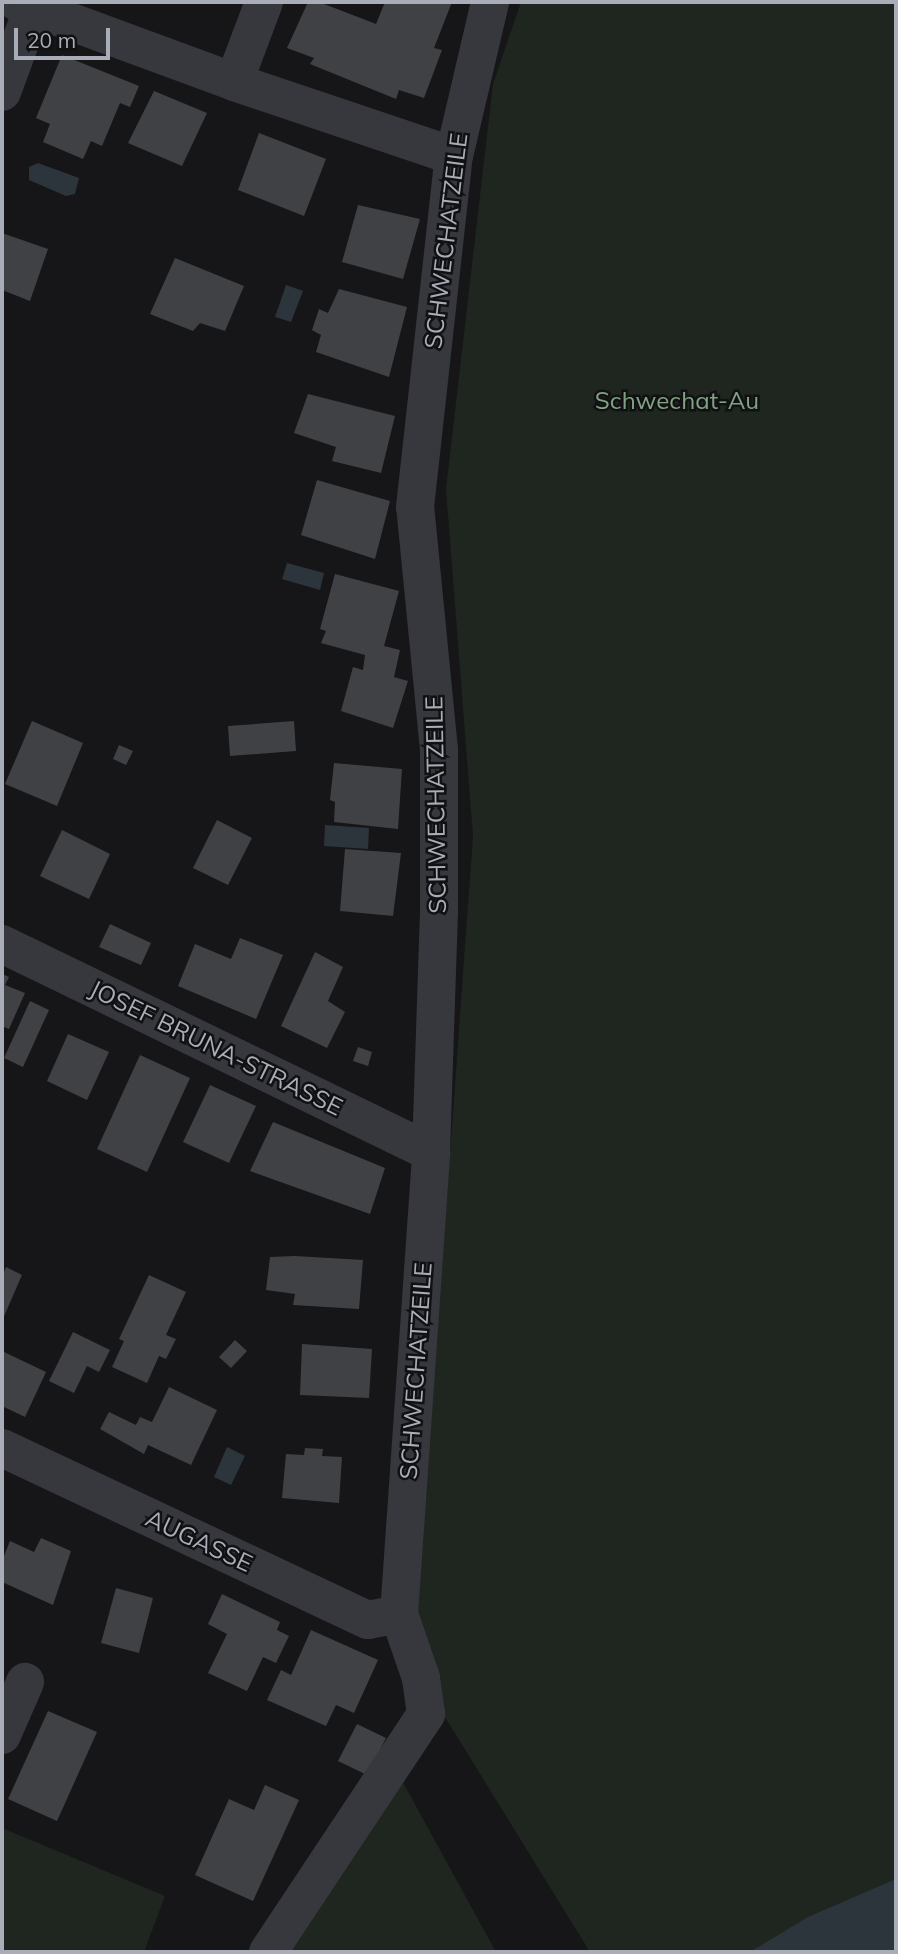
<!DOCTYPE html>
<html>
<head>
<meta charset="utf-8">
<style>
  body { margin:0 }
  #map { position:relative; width:898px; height:1954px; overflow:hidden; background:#161618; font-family:Mulish,sans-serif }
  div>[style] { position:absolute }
  .green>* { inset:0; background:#1e261f }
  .water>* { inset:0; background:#2c353c }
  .building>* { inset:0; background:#404145 }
  .minor>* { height:38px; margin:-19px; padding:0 19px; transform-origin:19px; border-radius:19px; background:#37383d }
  span { translate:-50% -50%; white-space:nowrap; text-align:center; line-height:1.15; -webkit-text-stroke:5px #111113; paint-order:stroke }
  .street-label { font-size:24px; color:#a8adb8 }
  .park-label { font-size:24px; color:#7fa381 }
  .frame { position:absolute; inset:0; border:4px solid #a8adb8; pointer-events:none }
  .scale { position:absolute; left:14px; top:28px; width:96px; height:32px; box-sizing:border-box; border:4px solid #a8adb8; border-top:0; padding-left:9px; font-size:21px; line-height:24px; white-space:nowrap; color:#a8adb8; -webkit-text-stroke:5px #111113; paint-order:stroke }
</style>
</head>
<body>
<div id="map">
  <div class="green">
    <i style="clip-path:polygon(521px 2px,896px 2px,896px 1952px,590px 1952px,440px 1709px,416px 1624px,473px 836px,446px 489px,493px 84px)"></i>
    <i style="clip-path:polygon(400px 1777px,496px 1952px,283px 1952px)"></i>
    <i style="clip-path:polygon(2px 1828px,165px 1896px,144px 1952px,2px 1952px)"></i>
  </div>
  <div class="water">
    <i style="clip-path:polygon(38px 163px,79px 178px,75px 194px,66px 196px,29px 180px,29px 167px)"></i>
    <i style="clip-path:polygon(286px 285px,303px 291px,291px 322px,275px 317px)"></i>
    <i style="clip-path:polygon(287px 563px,324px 573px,320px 590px,282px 579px)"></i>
    <i style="clip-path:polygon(325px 825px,369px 828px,368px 849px,324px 846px)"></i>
    <i style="clip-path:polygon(227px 1447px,245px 1456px,231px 1485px,214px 1477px)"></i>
    <i style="clip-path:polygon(896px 1879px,896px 1952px,750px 1952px,808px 1917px)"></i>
  </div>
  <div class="building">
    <i style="clip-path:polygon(308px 2px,319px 2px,376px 24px,385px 2px,452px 2px,434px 48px,442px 50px,424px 98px,399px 90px,396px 99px,310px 64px,314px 58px,287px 48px)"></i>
    <i style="clip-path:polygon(62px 55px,139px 86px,130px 107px,120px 103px,102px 146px,91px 141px,83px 159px,43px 142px,50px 124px,36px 118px)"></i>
    <i style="clip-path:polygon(154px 91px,207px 113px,182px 166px,128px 143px)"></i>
    <i style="clip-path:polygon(259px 133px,326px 159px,304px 216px,238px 190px)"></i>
    <i style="clip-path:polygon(358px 205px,420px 219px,403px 279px,342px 262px)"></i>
    <i style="clip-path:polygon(2px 233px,48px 249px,30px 301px,2px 290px)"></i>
    <i style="clip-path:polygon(175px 258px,244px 286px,225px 331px,200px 323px,193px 331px,150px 314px)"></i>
    <i style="clip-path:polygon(339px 289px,407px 307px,389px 377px,316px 352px,321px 335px,312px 330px,319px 309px,328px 313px)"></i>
    <i style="clip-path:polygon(308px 394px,395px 416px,381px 473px,332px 461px,336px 447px,294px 433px)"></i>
    <i style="clip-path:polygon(317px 480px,390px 501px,375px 559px,301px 535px)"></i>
    <i style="clip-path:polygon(335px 574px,399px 591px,384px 646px,400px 650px,394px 677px,408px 681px,393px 728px,341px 711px,353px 667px,363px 670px,365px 655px,321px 643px,326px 631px,320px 629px)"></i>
    <i style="clip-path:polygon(32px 721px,83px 743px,57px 806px,5px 784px)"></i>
    <i style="clip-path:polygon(294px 721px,296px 751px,230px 756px,228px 726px)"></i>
    <i style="clip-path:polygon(119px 745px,133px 751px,126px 765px,113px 759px)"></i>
    <i style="clip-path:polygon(334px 763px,402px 769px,398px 829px,334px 822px,335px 802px,330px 800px)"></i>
    <i style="clip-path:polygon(217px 820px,252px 838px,228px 885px,193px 868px)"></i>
    <i style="clip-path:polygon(62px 830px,110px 854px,89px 899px,40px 876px)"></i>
    <i style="clip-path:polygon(345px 849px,401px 853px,393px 916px,340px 911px)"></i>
    <i style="clip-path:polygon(110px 924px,151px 943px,141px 965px,99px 947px)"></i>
    <i style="clip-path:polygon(240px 938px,283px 955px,256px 1019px,178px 986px,195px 944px,231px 959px)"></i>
    <i style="clip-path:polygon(315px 952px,343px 967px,328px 1001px,345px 1012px,327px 1048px,281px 1026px)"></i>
    <i style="clip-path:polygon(2px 974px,9px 977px,5px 985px,25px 993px,9px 1029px,2px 1026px)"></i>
    <i style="clip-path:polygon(30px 1001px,49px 1010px,23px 1067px,4px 1058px)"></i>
    <i style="clip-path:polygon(68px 1034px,109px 1052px,87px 1100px,47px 1081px)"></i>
    <i style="clip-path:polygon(358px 1047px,372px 1052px,368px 1066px,353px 1061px)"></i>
    <i style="clip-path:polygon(140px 1055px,190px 1078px,147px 1172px,97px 1149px)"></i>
    <i style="clip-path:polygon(210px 1085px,256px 1106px,229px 1163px,183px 1142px)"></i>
    <i style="clip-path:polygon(273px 1122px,385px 1168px,370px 1214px,250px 1171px)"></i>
    <i style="clip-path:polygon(295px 1256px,363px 1260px,359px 1309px,293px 1305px,295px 1294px,266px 1290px,270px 1257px)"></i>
    <i style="clip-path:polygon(6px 1267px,22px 1275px,2px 1321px,2px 1277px)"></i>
    <i style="clip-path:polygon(149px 1275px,186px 1292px,166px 1335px,176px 1339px,166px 1359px,159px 1356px,147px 1383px,112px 1367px,124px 1341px,119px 1339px)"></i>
    <i style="clip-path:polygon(73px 1332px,110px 1350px,99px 1372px,87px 1366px,74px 1393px,49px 1381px)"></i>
    <i style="clip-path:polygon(235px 1340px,247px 1351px,231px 1368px,219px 1357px)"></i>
    <i style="clip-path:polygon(302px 1344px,372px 1349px,369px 1398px,300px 1395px)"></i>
    <i style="clip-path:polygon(2px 1351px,46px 1372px,25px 1417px,2px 1406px)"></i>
    <i style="clip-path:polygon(169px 1387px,217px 1410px,191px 1465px,148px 1445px,144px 1454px,100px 1429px,109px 1412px,136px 1425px,140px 1417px,152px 1422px)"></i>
    <i style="clip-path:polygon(305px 1448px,323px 1449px,322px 1456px,342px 1457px,339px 1503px,282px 1498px,286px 1454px,304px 1455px)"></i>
    <i style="clip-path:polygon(41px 1538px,71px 1551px,53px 1605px,2px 1582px,2px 1561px,10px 1541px,34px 1552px)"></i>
    <i style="clip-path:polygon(116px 1588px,153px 1598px,139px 1653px,101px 1643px)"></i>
    <i style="clip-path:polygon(222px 1594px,280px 1622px,277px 1630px,289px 1636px,276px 1663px,263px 1657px,247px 1691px,208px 1673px,227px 1634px,208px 1624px)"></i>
    <i style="clip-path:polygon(311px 1630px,378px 1660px,354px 1713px,336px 1705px,326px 1726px,267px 1700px,281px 1670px,291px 1675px)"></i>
    <i style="clip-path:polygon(48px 1711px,97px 1732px,57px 1821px,8px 1799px)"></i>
    <i style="clip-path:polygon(357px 1724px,386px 1738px,367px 1775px,338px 1761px)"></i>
    <i style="clip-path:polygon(265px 1785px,299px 1800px,253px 1901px,195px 1875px,229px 1799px,254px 1810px)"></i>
  </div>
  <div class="minor">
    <i style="left:17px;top:2px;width:231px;rotate:20.2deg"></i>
    <i style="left:234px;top:82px;width:232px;rotate:18.6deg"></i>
    <i style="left:234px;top:82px;width:85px;rotate:-69.4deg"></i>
    <i style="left:2px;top:92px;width:96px;rotate:-69.9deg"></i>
    <i style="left:2px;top:944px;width:477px;rotate:25.9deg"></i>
    <i style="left:2px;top:1448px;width:404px;rotate:25.2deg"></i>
    <i style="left:368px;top:1620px;width:32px;rotate:-11deg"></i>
    <i style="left:2px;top:1735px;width:58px;rotate:-66.5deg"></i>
    <i style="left:268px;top:1952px;width:286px;rotate:-56.4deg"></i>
    <i style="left:426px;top:1714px;width:36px;rotate:-98deg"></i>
    <i style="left:421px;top:1678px;width:68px;rotate:-109deg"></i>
    <i style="left:399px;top:1614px;width:463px;rotate:-86deg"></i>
    <i style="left:431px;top:1152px;width:241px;rotate:-88.1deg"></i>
    <i style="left:439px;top:911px;width:161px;rotate:-90deg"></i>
    <i style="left:439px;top:750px;width:244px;rotate:-95.6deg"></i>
    <i style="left:415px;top:507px;width:353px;rotate:-83.7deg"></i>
    <i style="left:454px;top:156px;width:158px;rotate:-76.8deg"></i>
  </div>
  <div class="street-label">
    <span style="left:446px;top:241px;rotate:-83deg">SCHWECHATZEILE</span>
    <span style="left:436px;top:805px;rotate:-91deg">SCHWECHATZEILE</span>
    <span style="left:216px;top:1048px;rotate:26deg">JOSEF BRUNA-STRASSE</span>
    <span style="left:416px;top:1371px;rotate:-86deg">SCHWECHATZEILE</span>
    <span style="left:199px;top:1541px;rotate:25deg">AUGASSE</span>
  </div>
  <div class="park-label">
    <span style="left:677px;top:401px">Schwechat-Au</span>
  </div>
  <div class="frame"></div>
  <div class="scale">20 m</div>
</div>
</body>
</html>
